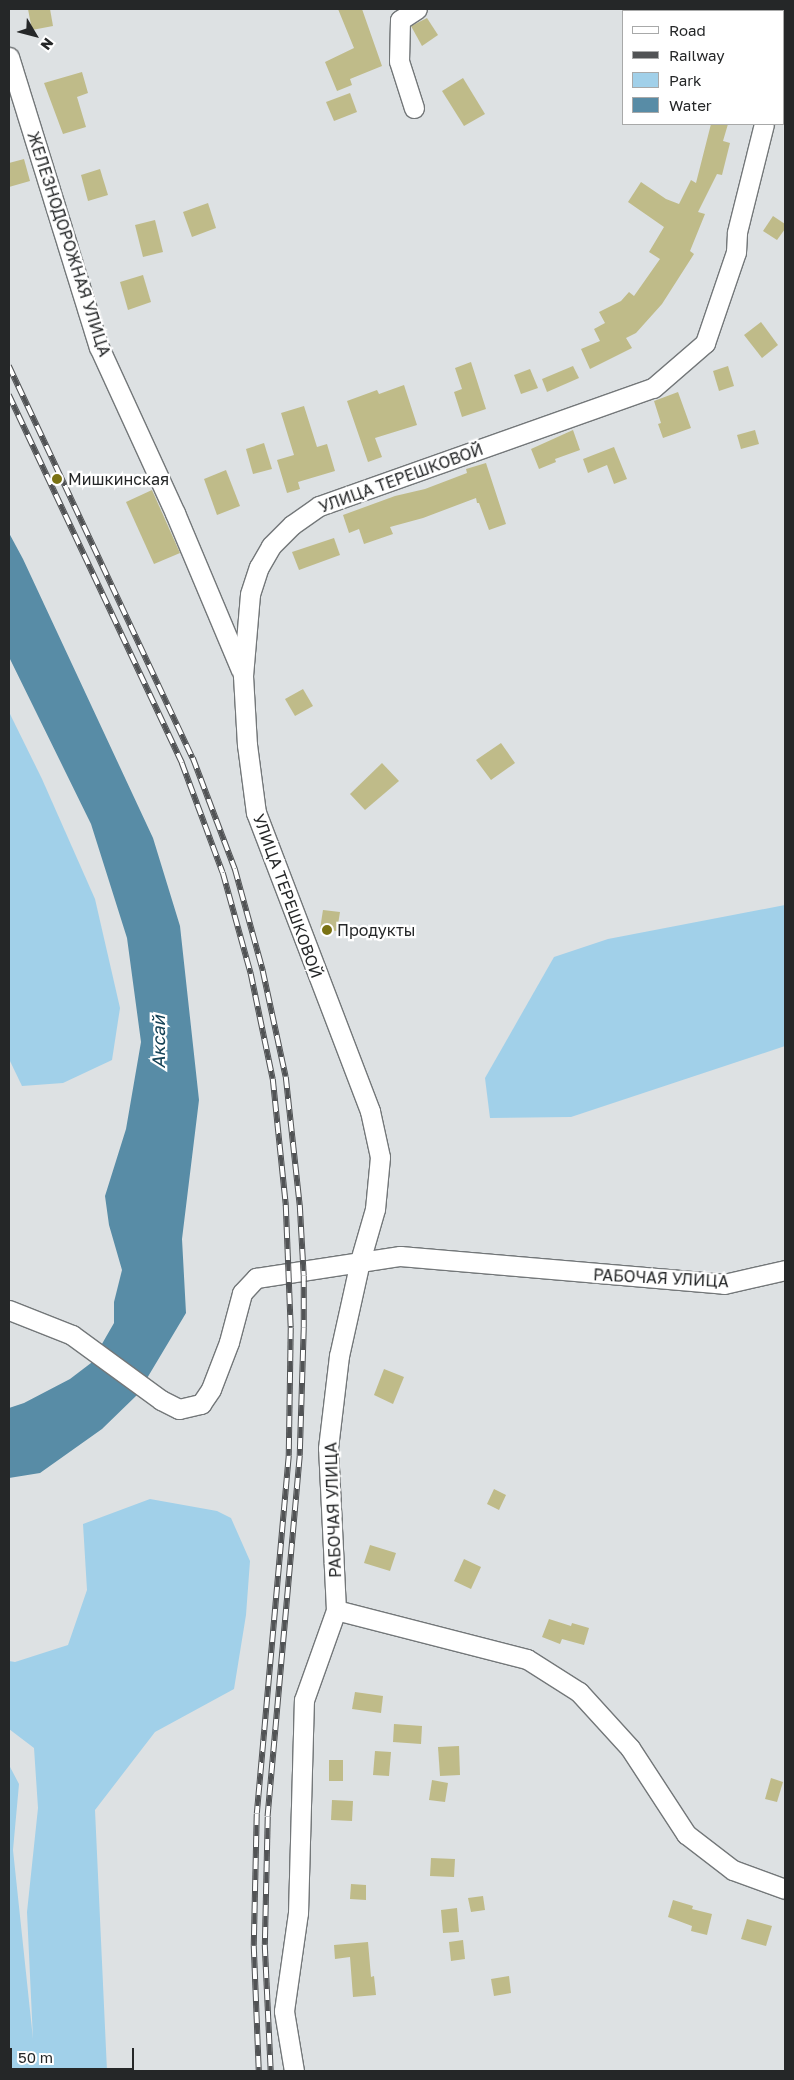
<!DOCTYPE html>
<html>
<head>
<meta charset="utf-8">
<style>
  body { margin:0 }
  #map { position:relative; width:794px; height:2080px; overflow:hidden; background:#dde1e3; font-family:"Golos Text",sans-serif }
  div>[style] { position:absolute }
  .green>* { inset:0; background:#a1d0e9 }
  .water>* { inset:0; background:#588ca6 }
  .building>* { inset:0; background:#bfbb89 }
  .roads { filter:drop-shadow(1px 0 #737779) drop-shadow(-1px 0 #737779) drop-shadow(0 1px #737779) drop-shadow(0 -1px #737779) }
  .minor>* { height:19px; margin:-9.5px; padding:0 9.5px; transform-origin:9.5px; border-radius:9.5px; background:#fff }
  .rail>* { height:5.5px; margin-top:-2.75px; transform-origin:0; background:repeating-linear-gradient(90deg,#fff 0 11px,#515355 0 22px); box-sizing:border-box; border-block:1px solid #515355 }
  .dots>* { width:14px; height:14px; translate:-50% -50%; box-sizing:border-box; border:2px solid #fff; border-radius:50% }
  span { translate:-50% -50%; white-space:nowrap; text-align:center; line-height:1.15; -webkit-text-stroke:4.5px #fff; paint-order:stroke }
  .street-label { font-size:16px; color:#252728 }
  .poi-label { font-size:16px; color:#252728 }
  .left { translate:0 -50%; text-align:left }
  .water-label { font-size:18px; color:#154256; font-style:italic }
  .frame { position:absolute; inset:0; border:10px solid #252728; pointer-events:none }
  .legend { position:absolute; left:622px; top:10px; width:162px; height:115px; box-sizing:border-box; background:#fff; border:1px solid #a8a9a9; margin:0; padding:6px 9px; list-style:none; font-size:15px; color:#252728 }
  .legend li { display:flex; align-items:center; gap:10px; height:25px }
  .legend b { width:25px; border:1px solid #a8a9a9 }
  .north { position:absolute; left:10px; top:10px; width:50px; height:50px; -webkit-text-stroke:4px #fff; paint-order:stroke; rotate:127deg; font-size:14px; font-weight:700; line-height:20px; text-align:center; color:#252728 }
  .north::after { content:''; display:block; margin:auto; width:18px; height:22px; background:#252728; clip-path:polygon(50% 0,100% 100%,50% 72%,0 100%) }
  .scale { position:absolute; left:10px; top:2048px; width:124px; height:22px; box-sizing:border-box; border:2px solid #252728; border-top:0; padding-left:6px; font-size:15px; line-height:18px; white-space:nowrap; color:#252728; -webkit-text-stroke:4px #fff; paint-order:stroke }
</style>
</head>
<body>
<div id="map">
  <div class="green">
    <i style="clip-path:polygon(9px 712px,42px 779px,95px 899px,120px 1008px,112px 1060px,63px 1083px,22px 1086px,9px 1059px)"></i>
    <i style="clip-path:polygon(785px 905px,785px 1046px,571px 1117px,490px 1118px,485px 1078px,554px 957px,608px 939px)"></i>
    <i style="clip-path:polygon(150px 1499px,217px 1511px,231px 1518px,250px 1561px,246px 1615px,234px 1689px,155px 1732px,95px 1810px,107px 2071px,9px 2071px,9px 1765px,19px 1784px,13px 1850px,33px 2039px,27px 1912px,38px 1808px,34px 1748px,9px 1729px,9px 1661px,15px 1662px,68px 1645px,87px 1590px,83px 1524px)"></i>
  </div>
  <div class="water">
    <i style="clip-path:polygon(9px 533px,23px 559px,153px 838px,180px 926px,199px 1100px,182px 1239px,186px 1313px,137px 1395px,102px 1429px,40px 1473px,9px 1478px,9px 1408px,24px 1403px,70px 1379px,91px 1363px,114px 1323px,114px 1302px,122px 1270px,109px 1225px,105px 1196px,126px 1129px,141px 1042px,127px 938px,91px 824px,9px 657px)"></i>
  </div>
  <div class="building">
    <i style="clip-path:polygon(28px 9px,50px 9px,53px 26px,32px 30px)"></i>
    <i style="clip-path:polygon(338px 9px,362px 9px,382px 66px,350px 79px,352px 85px,337px 91px,325px 62px,354px 48px)"></i>
    <i style="clip-path:polygon(427px 18px,438px 35px,422px 46px,411px 26px)"></i>
    <i style="clip-path:polygon(82px 72px,88px 93px,77px 97px,86px 127px,63px 134px,44px 83px)"></i>
    <i style="clip-path:polygon(463px 78px,485px 114px,464px 126px,442px 91px)"></i>
    <i style="clip-path:polygon(350px 93px,357px 112px,334px 121px,326px 102px)"></i>
    <i style="clip-path:polygon(711px 124px,728px 124px,723px 141px,730px 143px,722px 175px,717px 174px,698px 212px,705px 214px,690px 251px,694px 254px,662px 304px,636px 333px,626px 338px,632px 348px,590px 369px,581px 349px,600px 341px,594px 329px,605px 323px,599px 312px,621px 301px,629px 292px,634px 296px,660px 259px,649px 252px,664px 227px,628px 202px,641px 182px,666px 199px,679px 204px,691px 180px,696px 183px)"></i>
    <i style="clip-path:polygon(24px 159px,30px 181px,9px 187px,9px 163px)"></i>
    <i style="clip-path:polygon(100px 169px,108px 195px,88px 201px,81px 175px)"></i>
    <i style="clip-path:polygon(208px 203px,216px 228px,192px 237px,183px 212px)"></i>
    <i style="clip-path:polygon(773px 216px,785px 224px,785px 229px,777px 240px,763px 231px)"></i>
    <i style="clip-path:polygon(155px 220px,163px 252px,143px 257px,135px 225px)"></i>
    <i style="clip-path:polygon(143px 275px,151px 302px,128px 310px,120px 282px)"></i>
    <i style="clip-path:polygon(761px 322px,778px 345px,762px 358px,744px 335px)"></i>
    <i style="clip-path:polygon(471px 362px,486px 409px,462px 417px,454px 392px,462px 389px,455px 368px)"></i>
    <i style="clip-path:polygon(573px 366px,579px 378px,547px 392px,542px 379px)"></i>
    <i style="clip-path:polygon(728px 366px,734px 386px,719px 391px,713px 371px)"></i>
    <i style="clip-path:polygon(530px 369px,538px 388px,521px 394px,514px 375px)"></i>
    <i style="clip-path:polygon(404px 385px,417px 425px,375px 438px,382px 457px,368px 462px,347px 401px,377px 390px,379px 394px)"></i>
    <i style="clip-path:polygon(678px 392px,691px 428px,663px 438px,658px 424px,661px 423px,654px 401px)"></i>
    <i style="clip-path:polygon(304px 406px,317px 447px,327px 444px,335px 471px,298px 482px,300px 489px,287px 493px,277px 460px,294px 455px,281px 413px)"></i>
    <i style="clip-path:polygon(573px 430px,580px 450px,555px 459px,556px 462px,539px 469px,531px 449px)"></i>
    <i style="clip-path:polygon(755px 430px,759px 444px,741px 449px,737px 435px)"></i>
    <i style="clip-path:polygon(264px 443px,272px 469px,253px 474px,246px 449px)"></i>
    <i style="clip-path:polygon(614px 447px,627px 479px,614px 484px,607px 465px,588px 473px,583px 459px)"></i>
    <i style="clip-path:polygon(486px 463px,506px 524px,489px 530px,479px 503px,477px 503px,476px 498px,423px 518px,390px 527px,393px 534px,364px 544px,359px 529px,349px 533px,343px 515px,395px 496px,425px 489px,467px 473px,466px 469px)"></i>
    <i style="clip-path:polygon(226px 470px,240px 506px,217px 515px,204px 479px)"></i>
    <i style="clip-path:polygon(152px 490px,180px 553px,154px 564px,126px 502px)"></i>
    <i style="clip-path:polygon(334px 538px,340px 555px,299px 570px,292px 552px)"></i>
    <i style="clip-path:polygon(303px 689px,313px 706px,295px 716px,285px 699px)"></i>
    <i style="clip-path:polygon(501px 743px,515px 763px,491px 780px,476px 760px)"></i>
    <i style="clip-path:polygon(382px 763px,399px 781px,365px 810px,350px 794px)"></i>
    <i style="clip-path:polygon(323px 910px,340px 912px,337px 931px,320px 929px)"></i>
    <i style="clip-path:polygon(384px 1369px,404px 1377px,393px 1404px,374px 1395px)"></i>
    <i style="clip-path:polygon(494px 1489px,506px 1495px,499px 1510px,487px 1504px)"></i>
    <i style="clip-path:polygon(370px 1545px,396px 1553px,390px 1571px,364px 1563px)"></i>
    <i style="clip-path:polygon(464px 1559px,481px 1567px,471px 1589px,454px 1581px)"></i>
    <i style="clip-path:polygon(549px 1619px,571px 1626px,572px 1623px,589px 1628px,584px 1645px,562px 1639px,560px 1644px,542px 1637px)"></i>
    <i style="clip-path:polygon(355px 1692px,383px 1696px,381px 1713px,352px 1709px)"></i>
    <i style="clip-path:polygon(394px 1724px,422px 1726px,421px 1744px,393px 1742px)"></i>
    <i style="clip-path:polygon(459px 1746px,460px 1775px,440px 1776px,438px 1747px)"></i>
    <i style="clip-path:polygon(375px 1751px,391px 1752px,389px 1776px,373px 1775px)"></i>
    <i style="clip-path:polygon(329px 1760px,343px 1760px,343px 1781px,329px 1781px)"></i>
    <i style="clip-path:polygon(771px 1778px,783px 1782px,777px 1802px,765px 1799px)"></i>
    <i style="clip-path:polygon(432px 1780px,448px 1783px,445px 1802px,429px 1800px)"></i>
    <i style="clip-path:polygon(332px 1800px,353px 1801px,352px 1821px,331px 1820px)"></i>
    <i style="clip-path:polygon(431px 1858px,455px 1859px,454px 1877px,430px 1876px)"></i>
    <i style="clip-path:polygon(351px 1884px,366px 1885px,366px 1900px,350px 1899px)"></i>
    <i style="clip-path:polygon(483px 1896px,485px 1910px,471px 1912px,468px 1898px)"></i>
    <i style="clip-path:polygon(673px 1900px,693px 1906px,692px 1909px,712px 1914px,707px 1935px,691px 1931px,692px 1926px,668px 1917px)"></i>
    <i style="clip-path:polygon(457px 1908px,459px 1932px,443px 1933px,441px 1910px)"></i>
    <i style="clip-path:polygon(747px 1919px,772px 1926px,766px 1946px,741px 1939px)"></i>
    <i style="clip-path:polygon(463px 1940px,465px 1959px,451px 1961px,449px 1942px)"></i>
    <i style="clip-path:polygon(368px 1942px,371px 1977px,374px 1976px,376px 1995px,353px 1997px,350px 1957px,335px 1959px,334px 1945px)"></i>
    <i style="clip-path:polygon(509px 1976px,511px 1993px,494px 1996px,491px 1979px)"></i>
  </div>
  <div class="roads">
    <div class="minor">
      <i style="left:779px;top:11px;width:2px;rotate:-90deg"></i>
      <i style="left:9px;top:57px;width:304px;rotate:72.8deg"></i>
      <i style="left:99px;top:347px;width:183px;rotate:65.4deg"></i>
      <i style="left:175px;top:513px;width:170px;rotate:67.2deg"></i>
      <i style="left:414px;top:108px;width:49px;rotate:-107.7deg"></i>
      <i style="left:399px;top:61px;width:41px;rotate:-88.6deg"></i>
      <i style="left:400px;top:20px;width:20px;rotate:-33deg"></i>
      <i style="left:9px;top:1310px;width:68px;rotate:21.6deg"></i>
      <i style="left:72px;top:1335px;width:110px;rotate:36.1deg"></i>
      <i style="left:161px;top:1400px;width:20px;rotate:27deg"></i>
      <i style="left:179px;top:1409px;width:23px;rotate:-13deg"></i>
      <i style="left:201px;top:1404px;width:18px;rotate:-56deg"></i>
      <i style="left:211px;top:1389px;width:50px;rotate:-69deg"></i>
      <i style="left:229px;top:1342px;width:51px;rotate:-75.1deg"></i>
      <i style="left:242px;top:1293px;width:21px;rotate:-47deg"></i>
      <i style="left:256px;top:1278px;width:146px;rotate:-8.7deg"></i>
      <i style="left:400px;top:1256px;width:325px;rotate:4.9deg"></i>
      <i style="left:724px;top:1284px;width:63px;rotate:-12.9deg"></i>
      <i style="left:336px;top:1610px;width:197px;rotate:14.4deg"></i>
      <i style="left:527px;top:1659px;width:62px;rotate:32.4deg"></i>
      <i style="left:579px;top:1692px;width:76px;rotate:47.7deg"></i>
      <i style="left:630px;top:1748px;width:103px;rotate:56.9deg"></i>
      <i style="left:686px;top:1834px;width:59px;rotate:37.5deg"></i>
      <i style="left:733px;top:1870px;width:55px;rotate:20.1deg"></i>
      <i style="left:294px;top:2071px;width:61px;rotate:-99.5deg"></i>
      <i style="left:284px;top:2011px;width:99px;rotate:-81.9deg"></i>
      <i style="left:298px;top:1913px;width:213px;rotate:-88.4deg"></i>
      <i style="left:304px;top:1700px;width:96px;rotate:-70.4deg"></i>
      <i style="left:336px;top:1610px;width:162px;rotate:-92.8deg"></i>
      <i style="left:328px;top:1448px;width:93px;rotate:-83.2deg"></i>
      <i style="left:339px;top:1356px;width:97px;rotate:-77.5deg"></i>
      <i style="left:360px;top:1261px;width:54px;rotate:-73.9deg"></i>
      <i style="left:375px;top:1209px;width:52px;rotate:-84.5deg"></i>
      <i style="left:380px;top:1157px;width:47px;rotate:-102.3deg"></i>
      <i style="left:370px;top:1111px;width:319px;rotate:-110.9deg"></i>
      <i style="left:256px;top:813px;width:69px;rotate:-97.5deg"></i>
      <i style="left:247px;top:745px;width:69px;rotate:-93.3deg"></i>
      <i style="left:243px;top:676px;width:82px;rotate:-85.1deg"></i>
      <i style="left:250px;top:594px;width:28px;rotate:-72deg"></i>
      <i style="left:259px;top:567px;width:24px;rotate:-60deg"></i>
      <i style="left:271px;top:546px;width:30px;rotate:-45deg"></i>
      <i style="left:292px;top:525px;width:33px;rotate:-35deg"></i>
      <i style="left:319px;top:506px;width:354px;rotate:-19.5deg"></i>
      <i style="left:653px;top:388px;width:69px;rotate:-40.9deg"></i>
      <i style="left:705px;top:343px;width:96px;rotate:-71.2deg"></i>
      <i style="left:736px;top:252px;width:20px;rotate:-87deg"></i>
      <i style="left:737px;top:232px;width:111px;rotate:-76deg"></i>
    </div>
  </div>
  <div class="rail">
    <i style="left:9px;top:366px;width:433px;rotate:64.9deg"></i>
    <i style="left:193px;top:758px;width:119px;rotate:69.3deg"></i>
    <i style="left:235px;top:869px;width:106px;rotate:74.6deg"></i>
    <i style="left:263px;top:971px;width:108px;rotate:77.8deg"></i>
    <i style="left:286px;top:1077px;width:129px;rotate:83.8deg"></i>
    <i style="left:300px;top:1205px;width:71px;rotate:86.8deg"></i>
    <i style="left:304px;top:1276px;width:52px;rotate:90deg"></i>
    <i style="left:304px;top:1328px;width:128px;rotate:91.8deg"></i>
    <i style="left:300px;top:1456px;width:362px;rotate:95.1deg"></i>
    <i style="left:268px;top:1817px;width:128px;rotate:91.3deg"></i>
    <i style="left:265px;top:1945px;width:126px;rotate:87.3deg"></i>
    <i style="left:9px;top:395px;width:407px;rotate:64.8deg"></i>
    <i style="left:182px;top:763px;width:117px;rotate:69.6deg"></i>
    <i style="left:223px;top:873px;width:105px;rotate:74.5deg"></i>
    <i style="left:251px;top:974px;width:107px;rotate:78.2deg"></i>
    <i style="left:273px;top:1079px;width:127px;rotate:84.1deg"></i>
    <i style="left:286px;top:1205px;width:123px;rotate:87.7deg"></i>
    <i style="left:291px;top:1328px;width:128px;rotate:90.9deg"></i>
    <i style="left:289px;top:1456px;width:359px;rotate:95.1deg"></i>
    <i style="left:257px;top:1814px;width:132px;rotate:91.3deg"></i>
    <i style="left:254px;top:1946px;width:125px;rotate:87.7deg"></i>
  </div>
  <div class="dots">
    <i style="left:57px;top:479px;background:#7a7213"></i>
    <i style="left:327px;top:930px;background:#7a7213"></i>
  </div>
  <div class="street-label">
    <span style="left:69px;top:244px;rotate:72deg">ЖЕЛЕЗНОДОРОЖНАЯ УЛИЦА</span>
    <span style="left:401px;top:478px;rotate:-20deg">УЛИЦА ТЕРЕШКОВОЙ</span>
    <span style="left:288px;top:896px;rotate:70deg">УЛИЦА ТЕРЕШКОВОЙ</span>
    <span style="left:661px;top:1278px;rotate:3deg">РАБОЧАЯ УЛИЦА</span>
    <span style="left:333px;top:1510px;rotate:-92deg">РАБОЧАЯ УЛИЦА</span>
  </div>
  <div class="poi-label">
    <span class="left" style="left:68px;top:479px">Мишкинская</span>
    <span class="left" style="left:337px;top:930px">Продукты</span>
  </div>
  <div class="water-label">
    <span style="left:158px;top:1042px;rotate:-90deg">Аксай</span>
  </div>
  <div class="frame"></div>
  <ul class="legend">
  <li><b style="height:6px;background:#fff"></b>Road</li>
  <li><b style="height:6px;background:#515355"></b>Railway</li>
  <li><b style="height:14px;background:#a1d0e9"></b>Park</li>
  <li><b style="height:14px;background:#588ca6"></b>Water</li>
  </ul>
  <div class="north">N</div>
  <div class="scale">50 m</div>
</div>
</body>
</html>
